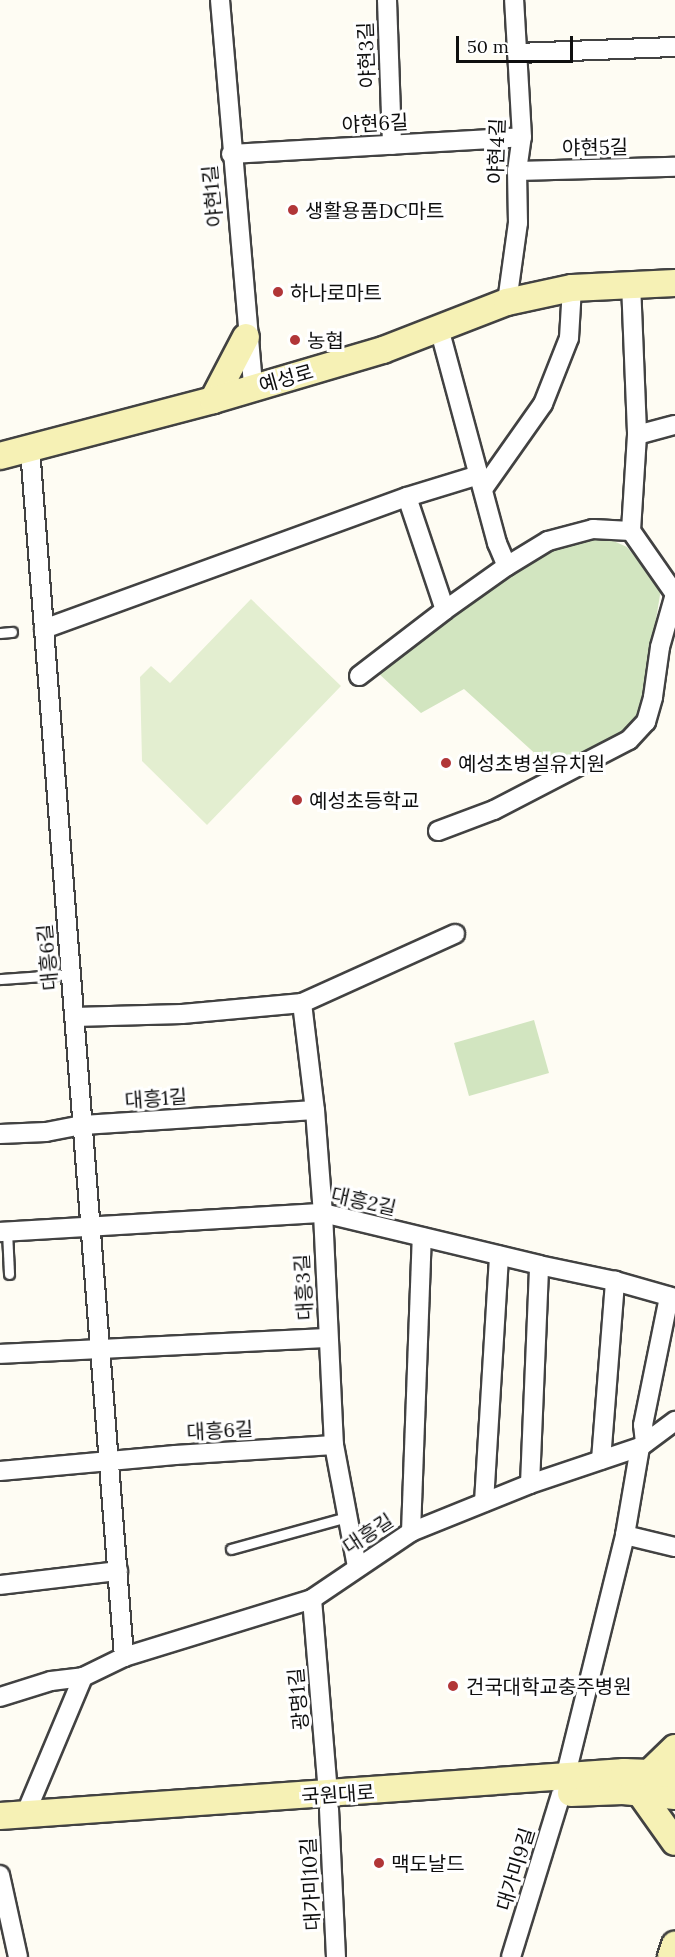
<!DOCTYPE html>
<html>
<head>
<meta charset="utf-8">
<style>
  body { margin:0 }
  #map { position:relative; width:675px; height:1957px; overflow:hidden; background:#fefcf3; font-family:Lora,"Noto Sans KR",serif }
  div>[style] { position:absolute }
  .green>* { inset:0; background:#d2e5c0 }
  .pitch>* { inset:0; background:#e3eed0 }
  .roads { filter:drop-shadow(2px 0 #424242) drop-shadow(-2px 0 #424242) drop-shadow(0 2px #424242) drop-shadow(0 -2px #424242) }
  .lane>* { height:9px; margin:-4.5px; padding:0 4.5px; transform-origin:4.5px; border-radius:4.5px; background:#fff }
  .street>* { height:18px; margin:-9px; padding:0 9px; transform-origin:9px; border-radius:9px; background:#fff }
  .secondary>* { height:26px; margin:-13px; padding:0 13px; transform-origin:13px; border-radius:13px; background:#f6f1b5 }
  .dots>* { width:16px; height:16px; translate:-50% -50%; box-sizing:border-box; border:3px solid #fff; border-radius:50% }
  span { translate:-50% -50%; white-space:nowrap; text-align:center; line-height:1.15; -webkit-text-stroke:6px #fff; paint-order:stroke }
  .street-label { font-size:20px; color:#0f0f0f }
  .poi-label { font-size:20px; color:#0f0f0f }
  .left { translate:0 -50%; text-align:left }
  .scale { position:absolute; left:456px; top:36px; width:117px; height:27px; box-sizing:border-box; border:3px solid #0f0f0f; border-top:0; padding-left:8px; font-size:18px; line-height:21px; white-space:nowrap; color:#0f0f0f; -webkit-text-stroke:4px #fff; paint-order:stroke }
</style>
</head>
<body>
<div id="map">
  <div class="green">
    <i style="clip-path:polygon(609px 539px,627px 547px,661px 589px,640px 716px,616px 741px,551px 768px,464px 689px,421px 713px,376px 671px,535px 556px,576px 541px)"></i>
    <i style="clip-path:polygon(534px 1020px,549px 1073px,469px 1096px,454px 1043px)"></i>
  </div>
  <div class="pitch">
    <i style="clip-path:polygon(251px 599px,341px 686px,207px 825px,142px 761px,140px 677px,151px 666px,170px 683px)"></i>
  </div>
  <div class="roads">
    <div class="lane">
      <i style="left:0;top:633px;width:12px;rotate:-5deg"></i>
      <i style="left:0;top:979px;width:71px;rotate:-4deg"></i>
      <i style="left:7px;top:1231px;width:43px;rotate:87.3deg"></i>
      <i style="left:231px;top:1549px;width:120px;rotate:-15.4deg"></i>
    </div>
    <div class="street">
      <i style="left:220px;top:0;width:389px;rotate:85.1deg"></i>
      <i style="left:387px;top:0;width:145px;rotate:88deg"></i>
      <i style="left:517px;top:53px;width:158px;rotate:-2.2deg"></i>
      <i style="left:231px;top:154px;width:291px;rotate:-3.3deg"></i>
      <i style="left:517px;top:171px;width:158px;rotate:-1.5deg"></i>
      <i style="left:631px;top:283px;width:152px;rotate:87.7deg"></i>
      <i style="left:637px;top:435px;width:96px;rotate:93.6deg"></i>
      <i style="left:631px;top:531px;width:77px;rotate:55.1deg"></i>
      <i style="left:507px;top:302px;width:80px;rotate:-82.1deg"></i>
      <i style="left:518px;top:223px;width:52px;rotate:-91.1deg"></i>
      <i style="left:517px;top:171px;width:34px;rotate:-82deg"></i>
      <i style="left:522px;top:137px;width:137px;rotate:-93.3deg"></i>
      <i style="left:439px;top:328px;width:223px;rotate:74.9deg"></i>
      <i style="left:497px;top:543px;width:25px;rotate:67deg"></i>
      <i style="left:637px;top:435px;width:39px;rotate:-15deg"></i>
      <i style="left:30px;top:449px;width:1212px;rotate:85.55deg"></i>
      <i style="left:483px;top:489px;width:104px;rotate:-54.8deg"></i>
      <i style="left:543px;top:404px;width:71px;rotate:-68.5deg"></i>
      <i style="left:569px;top:338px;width:50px;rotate:-86.6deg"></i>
      <i style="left:407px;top:497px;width:119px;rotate:71.4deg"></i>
      <i style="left:44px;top:629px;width:386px;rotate:-20deg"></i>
      <i style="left:407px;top:497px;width:75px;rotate:-17deg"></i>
      <i style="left:359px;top:676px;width:108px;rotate:-37.5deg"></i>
      <i style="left:445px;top:610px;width:76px;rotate:-35.4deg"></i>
      <i style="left:507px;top:566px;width:48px;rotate:-31.4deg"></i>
      <i style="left:548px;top:541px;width:47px;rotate:-14.9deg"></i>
      <i style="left:593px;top:529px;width:38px;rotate:3deg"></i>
      <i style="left:438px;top:831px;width:60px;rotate:-20.6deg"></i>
      <i style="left:494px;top:810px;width:152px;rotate:-27.4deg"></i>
      <i style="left:629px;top:740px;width:25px;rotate:-47deg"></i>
      <i style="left:646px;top:722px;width:26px;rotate:-74deg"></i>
      <i style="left:653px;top:697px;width:50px;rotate:-82deg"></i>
      <i style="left:660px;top:647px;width:55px;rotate:-74.2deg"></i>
      <i style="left:302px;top:1003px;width:108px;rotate:83.1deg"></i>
      <i style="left:315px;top:1110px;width:103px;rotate:85.6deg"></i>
      <i style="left:323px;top:1213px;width:232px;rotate:87.3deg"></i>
      <i style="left:334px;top:1445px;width:124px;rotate:79.3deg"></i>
      <i style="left:74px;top:1017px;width:108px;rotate:-1.6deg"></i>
      <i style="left:182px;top:1014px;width:121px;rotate:-5.2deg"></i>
      <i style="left:302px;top:1003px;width:168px;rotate:-24.3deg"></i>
      <i style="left:0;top:1134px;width:46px;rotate:-2.5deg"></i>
      <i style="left:46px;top:1132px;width:38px;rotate:-11deg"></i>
      <i style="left:83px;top:1125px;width:232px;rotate:-3.7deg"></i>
      <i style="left:0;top:1232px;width:324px;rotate:-3.4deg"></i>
      <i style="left:323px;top:1213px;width:222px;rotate:13.5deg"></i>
      <i style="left:539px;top:1265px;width:78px;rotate:11.9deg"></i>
      <i style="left:615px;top:1281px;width:62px;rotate:15.8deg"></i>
      <i style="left:0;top:1354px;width:328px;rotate:-2.8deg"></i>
      <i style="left:645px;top:1443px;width:18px;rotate:-96deg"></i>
      <i style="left:643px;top:1425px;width:131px;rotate:-78.5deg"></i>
      <i style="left:601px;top:1460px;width:180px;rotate:-85.5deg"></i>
      <i style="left:0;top:1471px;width:176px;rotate:-5.2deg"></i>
      <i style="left:175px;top:1455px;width:159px;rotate:-3.6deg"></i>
      <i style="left:530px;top:1484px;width:219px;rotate:-87.6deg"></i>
      <i style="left:484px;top:1502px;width:247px;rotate:-86.5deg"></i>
      <i style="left:411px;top:1532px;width:295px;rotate:-87.9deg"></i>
      <i style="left:625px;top:1535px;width:51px;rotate:13.5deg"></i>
      <i style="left:0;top:1585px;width:119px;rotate:-6.8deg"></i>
      <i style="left:312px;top:1599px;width:196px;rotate:85.3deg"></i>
      <i style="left:0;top:1697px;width:53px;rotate:-17.4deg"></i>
      <i style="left:51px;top:1681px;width:32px;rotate:-7deg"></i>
      <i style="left:83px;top:1677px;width:46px;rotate:-26deg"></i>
      <i style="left:124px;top:1657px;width:197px;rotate:-17.1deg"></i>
      <i style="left:312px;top:1599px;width:120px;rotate:-34.1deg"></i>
      <i style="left:411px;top:1532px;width:128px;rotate:-22deg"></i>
      <i style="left:530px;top:1484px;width:116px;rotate:-18.6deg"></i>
      <i style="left:640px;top:1447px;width:44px;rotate:-36.6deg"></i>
      <i style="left:565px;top:1778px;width:250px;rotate:-76.1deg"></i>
      <i style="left:625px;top:1535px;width:89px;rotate:-80.3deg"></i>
      <i style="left:329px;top:1809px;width:148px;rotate:87.3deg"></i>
      <i style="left:25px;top:1815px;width:150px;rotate:-67.2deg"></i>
      <i style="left:0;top:1875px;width:84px;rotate:77.6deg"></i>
      <i style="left:511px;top:1957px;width:170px;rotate:-72.9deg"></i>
    </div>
    <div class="secondary">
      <i style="left:213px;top:400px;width:71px;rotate:-62.4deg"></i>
      <i style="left:0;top:456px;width:220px;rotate:-14.7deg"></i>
      <i style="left:213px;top:400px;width:177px;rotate:-16.4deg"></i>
      <i style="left:383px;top:350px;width:133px;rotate:-21.2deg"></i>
      <i style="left:507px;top:302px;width:66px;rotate:-12.2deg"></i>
      <i style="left:572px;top:288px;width:103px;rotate:-2.8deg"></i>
      <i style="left:651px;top:1771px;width:33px;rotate:-44deg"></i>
      <i style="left:571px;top:1793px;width:52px;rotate:-2.2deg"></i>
      <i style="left:623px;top:1791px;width:52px;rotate:5.5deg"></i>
      <i style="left:640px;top:1793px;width:60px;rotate:54.5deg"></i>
      <i style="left:0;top:1816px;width:626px;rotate:-4.03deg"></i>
      <i style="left:624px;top:1772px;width:51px;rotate:2.2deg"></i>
      <i style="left:671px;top:1957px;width:13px;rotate:-72deg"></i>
    </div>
  </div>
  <div class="dots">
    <i style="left:293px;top:210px;background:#b13638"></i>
    <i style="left:278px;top:292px;background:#b13638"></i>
    <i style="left:295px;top:340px;background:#b13638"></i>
    <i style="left:446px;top:763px;background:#b13638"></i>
    <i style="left:297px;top:800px;background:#b13638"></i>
    <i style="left:453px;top:1686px;background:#b13638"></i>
    <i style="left:379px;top:1863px;background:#b13638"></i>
  </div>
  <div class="street-label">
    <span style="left:366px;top:55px;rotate:-92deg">야현3길</span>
    <span style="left:375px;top:123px;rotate:-3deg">야현6길</span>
    <span style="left:595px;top:147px;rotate:-1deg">야현5길</span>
    <span style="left:496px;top:151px;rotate:-88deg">야현4길</span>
    <span style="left:212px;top:196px;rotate:-95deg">야현1길</span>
    <span style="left:286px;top:378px;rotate:-16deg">예성로</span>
    <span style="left:47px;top:957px;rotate:-95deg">대흥6길</span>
    <span style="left:156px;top:1098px;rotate:-4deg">대흥1길</span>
    <span style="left:364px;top:1201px;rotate:13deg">대흥2길</span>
    <span style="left:303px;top:1287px;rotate:-93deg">대흥3길</span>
    <span style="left:220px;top:1430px;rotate:-3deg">대흥6길</span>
    <span style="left:368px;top:1533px;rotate:-33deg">대흥길</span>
    <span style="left:298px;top:1699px;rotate:-95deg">광명1길</span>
    <span style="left:338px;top:1794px;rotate:-4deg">국원대로</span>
    <span style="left:515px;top:1869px;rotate:-73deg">대가미9길</span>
    <span style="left:310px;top:1884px;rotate:-93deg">대가미10길</span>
  </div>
  <div class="poi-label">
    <span class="left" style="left:305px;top:210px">생활용품DC마트</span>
    <span class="left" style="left:290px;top:292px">하나로마트</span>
    <span class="left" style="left:307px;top:340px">농협</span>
    <span class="left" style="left:458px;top:763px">예성초병설유치원</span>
    <span class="left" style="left:309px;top:800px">예성초등학교</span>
    <span class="left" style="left:466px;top:1686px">건국대학교충주병원</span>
    <span class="left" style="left:391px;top:1863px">맥도날드</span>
  </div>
  <div class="scale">50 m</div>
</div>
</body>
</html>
